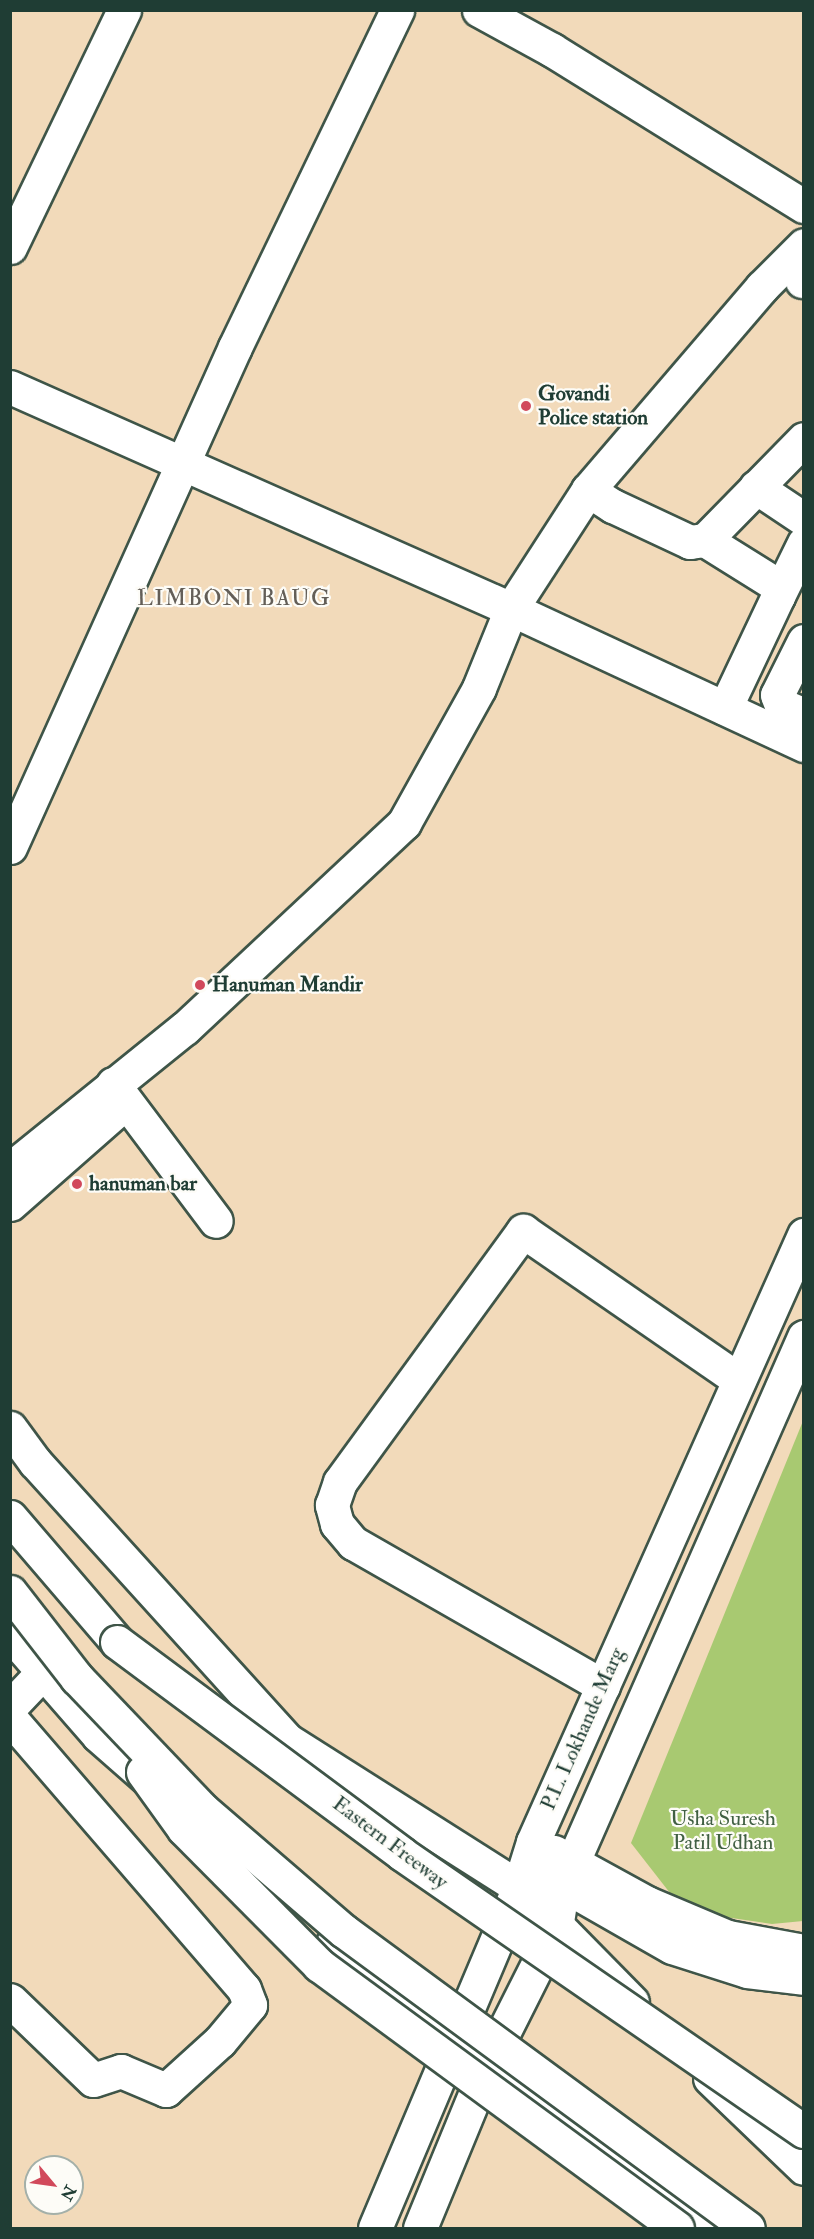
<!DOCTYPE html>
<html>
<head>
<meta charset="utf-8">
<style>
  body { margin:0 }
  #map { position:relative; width:814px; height:2239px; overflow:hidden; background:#f2daba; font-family:"IM FELL Double Pica",serif }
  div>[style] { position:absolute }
  .green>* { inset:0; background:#a8c971 }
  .roads { filter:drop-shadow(2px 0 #3f5548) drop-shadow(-2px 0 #3f5548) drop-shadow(0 2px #3f5548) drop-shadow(0 -2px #3f5548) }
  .minor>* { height:33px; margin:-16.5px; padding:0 16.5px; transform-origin:16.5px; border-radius:16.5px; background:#fff }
  .major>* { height:33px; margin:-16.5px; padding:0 16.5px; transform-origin:16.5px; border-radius:16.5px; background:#fff }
  .highway>* { height:33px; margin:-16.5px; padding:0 16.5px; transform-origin:16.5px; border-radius:16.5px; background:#fff }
  .bridges { filter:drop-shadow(2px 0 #3f5548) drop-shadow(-2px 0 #3f5548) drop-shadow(0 2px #3f5548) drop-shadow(0 -2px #3f5548) }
  .highway-bridge>* { height:33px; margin:-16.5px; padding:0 16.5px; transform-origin:16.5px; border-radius:16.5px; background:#fff }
  .dots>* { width:16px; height:16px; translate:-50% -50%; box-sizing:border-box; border:3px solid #fdfcf7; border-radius:50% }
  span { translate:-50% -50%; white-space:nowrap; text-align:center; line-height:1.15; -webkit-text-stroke:4.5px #fdfcf7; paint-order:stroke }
  .poi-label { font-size:21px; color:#1f3d34; font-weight:700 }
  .left { translate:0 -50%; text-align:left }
  .street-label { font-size:21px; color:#1f3d34 }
  .park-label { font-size:21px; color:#416043 }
  .neighbourhood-label { font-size:22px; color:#635e57; letter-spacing:1.5px }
  .frame { position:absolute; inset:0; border:12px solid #1f3d34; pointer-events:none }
  .north { position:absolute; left:24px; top:2155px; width:60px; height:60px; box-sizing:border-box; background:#fdfcf7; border:2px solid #a4b0a9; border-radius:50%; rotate:119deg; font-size:16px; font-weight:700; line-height:24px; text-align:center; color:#1f3d34 }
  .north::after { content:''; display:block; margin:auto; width:21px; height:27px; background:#d1495b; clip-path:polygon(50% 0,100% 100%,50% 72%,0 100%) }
</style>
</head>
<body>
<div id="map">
  <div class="green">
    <i style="clip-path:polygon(803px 1421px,803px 1921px,772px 1924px,684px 1911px,631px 1843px)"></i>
  </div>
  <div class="roads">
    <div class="minor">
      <i style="left:479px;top:10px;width:83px;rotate:28.7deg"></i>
      <i style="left:552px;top:50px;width:296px;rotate:31.8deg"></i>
      <i style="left:10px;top:247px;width:263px;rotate:-64.3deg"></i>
      <i style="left:802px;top:281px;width:3px;rotate:-45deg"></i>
      <i style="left:10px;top:387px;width:548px;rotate:23.9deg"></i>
      <i style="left:511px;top:609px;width:323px;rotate:24.9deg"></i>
      <i style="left:756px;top:487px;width:58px;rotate:33.7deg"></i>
      <i style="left:588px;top:490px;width:30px;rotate:33deg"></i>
      <i style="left:613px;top:506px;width:85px;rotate:25.1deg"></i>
      <i style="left:690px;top:542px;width:15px;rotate:-8deg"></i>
      <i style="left:705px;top:540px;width:141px;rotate:-45.6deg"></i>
      <i style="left:705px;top:540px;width:85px;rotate:32deg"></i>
      <i style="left:777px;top:585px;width:11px;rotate:85deg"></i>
      <i style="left:778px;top:596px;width:124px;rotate:115.3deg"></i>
      <i style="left:778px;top:596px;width:59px;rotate:-63.9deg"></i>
      <i style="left:804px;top:641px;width:60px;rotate:116.6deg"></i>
      <i style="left:777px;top:695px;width:11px;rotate:68deg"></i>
      <i style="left:781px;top:705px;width:25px;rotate:23deg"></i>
      <i style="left:10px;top:847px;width:548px;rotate:-65.77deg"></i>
      <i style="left:235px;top:347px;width:374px;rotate:-64.3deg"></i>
      <i style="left:113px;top:1084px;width:171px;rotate:53.1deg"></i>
      <i style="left:10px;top:1169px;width:225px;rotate:-38.9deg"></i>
      <i style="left:185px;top:1028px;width:300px;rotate:-43.1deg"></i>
      <i style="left:404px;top:823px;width:154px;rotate:-60.9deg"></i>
      <i style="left:479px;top:688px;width:85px;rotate:-67.9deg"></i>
      <i style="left:511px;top:609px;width:142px;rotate:-57.1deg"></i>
      <i style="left:588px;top:490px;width:267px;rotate:-49.4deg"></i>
      <i style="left:762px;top:287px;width:59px;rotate:-45deg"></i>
      <i style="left:10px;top:1204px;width:154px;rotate:-41.3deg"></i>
      <i style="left:603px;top:1686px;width:288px;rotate:-150.2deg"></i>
      <i style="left:353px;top:1543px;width:25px;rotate:-130deg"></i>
      <i style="left:337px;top:1524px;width:20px;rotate:-105deg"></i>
      <i style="left:332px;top:1505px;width:24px;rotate:-71deg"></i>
      <i style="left:340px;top:1482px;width:311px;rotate:-53.9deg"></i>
      <i style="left:523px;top:1231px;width:262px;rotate:34.6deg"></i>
      <i style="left:10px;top:1707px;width:48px;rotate:-46.7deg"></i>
      <i style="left:10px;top:1718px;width:358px;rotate:49.2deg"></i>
      <i style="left:244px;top:1989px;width:17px;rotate:69deg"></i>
      <i style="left:250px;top:2005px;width:47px;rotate:129.8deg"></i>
      <i style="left:220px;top:2041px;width:73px;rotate:137.8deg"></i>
      <i style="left:166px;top:2090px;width:49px;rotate:-157.1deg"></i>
      <i style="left:121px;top:2071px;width:29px;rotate:162deg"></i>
      <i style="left:93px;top:2080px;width:115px;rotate:-136.1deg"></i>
    </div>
    <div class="major">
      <i style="left:554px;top:1852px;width:106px;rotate:28.7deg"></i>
      <i style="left:647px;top:1903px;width:88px;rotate:22.8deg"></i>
      <i style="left:728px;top:1937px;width:77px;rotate:10.4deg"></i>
      <i style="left:544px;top:1874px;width:147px;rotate:29.7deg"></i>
      <i style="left:672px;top:1947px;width:79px;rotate:17.7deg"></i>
      <i style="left:747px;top:1971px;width:57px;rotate:7deg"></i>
      <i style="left:375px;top:2228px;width:370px;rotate:-67.1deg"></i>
      <i style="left:519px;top:1887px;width:47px;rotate:-72.7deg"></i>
      <i style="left:533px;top:1842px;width:665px;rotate:-65.94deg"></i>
      <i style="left:420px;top:2228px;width:181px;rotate:-67.6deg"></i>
      <i style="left:489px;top:2061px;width:149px;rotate:-63.3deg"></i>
      <i style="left:556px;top:1928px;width:45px;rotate:-81deg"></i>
      <i style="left:563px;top:1884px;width:598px;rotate:-66.22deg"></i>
    </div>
    <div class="highway">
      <i style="left:10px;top:1428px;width:42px;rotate:53.7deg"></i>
      <i style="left:35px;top:1462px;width:375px;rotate:47.8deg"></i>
      <i style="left:287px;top:1740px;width:275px;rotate:32.4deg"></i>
      <i style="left:519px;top:1887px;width:161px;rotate:45.5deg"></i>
      <i style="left:10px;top:1517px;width:165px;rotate:49.4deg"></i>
      <i style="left:10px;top:1634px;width:134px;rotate:48.9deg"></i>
      <i style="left:98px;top:1735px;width:88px;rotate:41.3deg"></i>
      <i style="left:334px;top:1941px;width:60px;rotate:39.6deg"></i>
      <i style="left:380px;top:1979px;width:421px;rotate:36.2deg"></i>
      <i style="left:710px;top:2078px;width:130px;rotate:43.8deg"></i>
    </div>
  </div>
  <div class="bridges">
    <div class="highway-bridge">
      <i style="left:10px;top:1592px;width:109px;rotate:52.1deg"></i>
      <i style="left:77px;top:1678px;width:181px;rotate:46.3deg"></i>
      <i style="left:202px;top:1809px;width:187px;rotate:40.7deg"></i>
      <i style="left:344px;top:1931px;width:501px;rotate:36.32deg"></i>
      <i style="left:117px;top:1642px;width:355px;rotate:36.6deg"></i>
      <i style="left:402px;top:1854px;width:488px;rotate:34.6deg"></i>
      <i style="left:143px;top:1772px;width:70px;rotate:54.3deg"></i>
      <i style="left:184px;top:1829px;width:192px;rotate:45.2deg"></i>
      <i style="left:319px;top:1965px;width:444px;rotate:36.3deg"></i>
    </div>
  </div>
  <div class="dots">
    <i style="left:526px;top:406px;background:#d1495b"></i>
    <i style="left:200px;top:985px;background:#d1495b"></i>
    <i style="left:77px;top:1184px;background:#d1495b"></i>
  </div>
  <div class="poi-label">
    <span class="left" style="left:538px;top:406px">Govandi<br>Police station</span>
    <span class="left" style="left:212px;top:985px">Hanuman Mandir</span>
    <span class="left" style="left:89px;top:1184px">hanuman bar</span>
  </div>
  <div class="street-label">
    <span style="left:583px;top:1729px;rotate:-66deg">P.L. Lokhande Marg</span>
    <span style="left:390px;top:1843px;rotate:37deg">Eastern Freeway</span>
  </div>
  <div class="park-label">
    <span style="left:723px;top:1831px">Usha Suresh<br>Patil Udhan</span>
  </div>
  <div class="neighbourhood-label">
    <span style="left:234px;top:599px">LIMBONI BAUG</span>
  </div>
  <div class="frame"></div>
  <div class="north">N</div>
</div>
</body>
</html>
